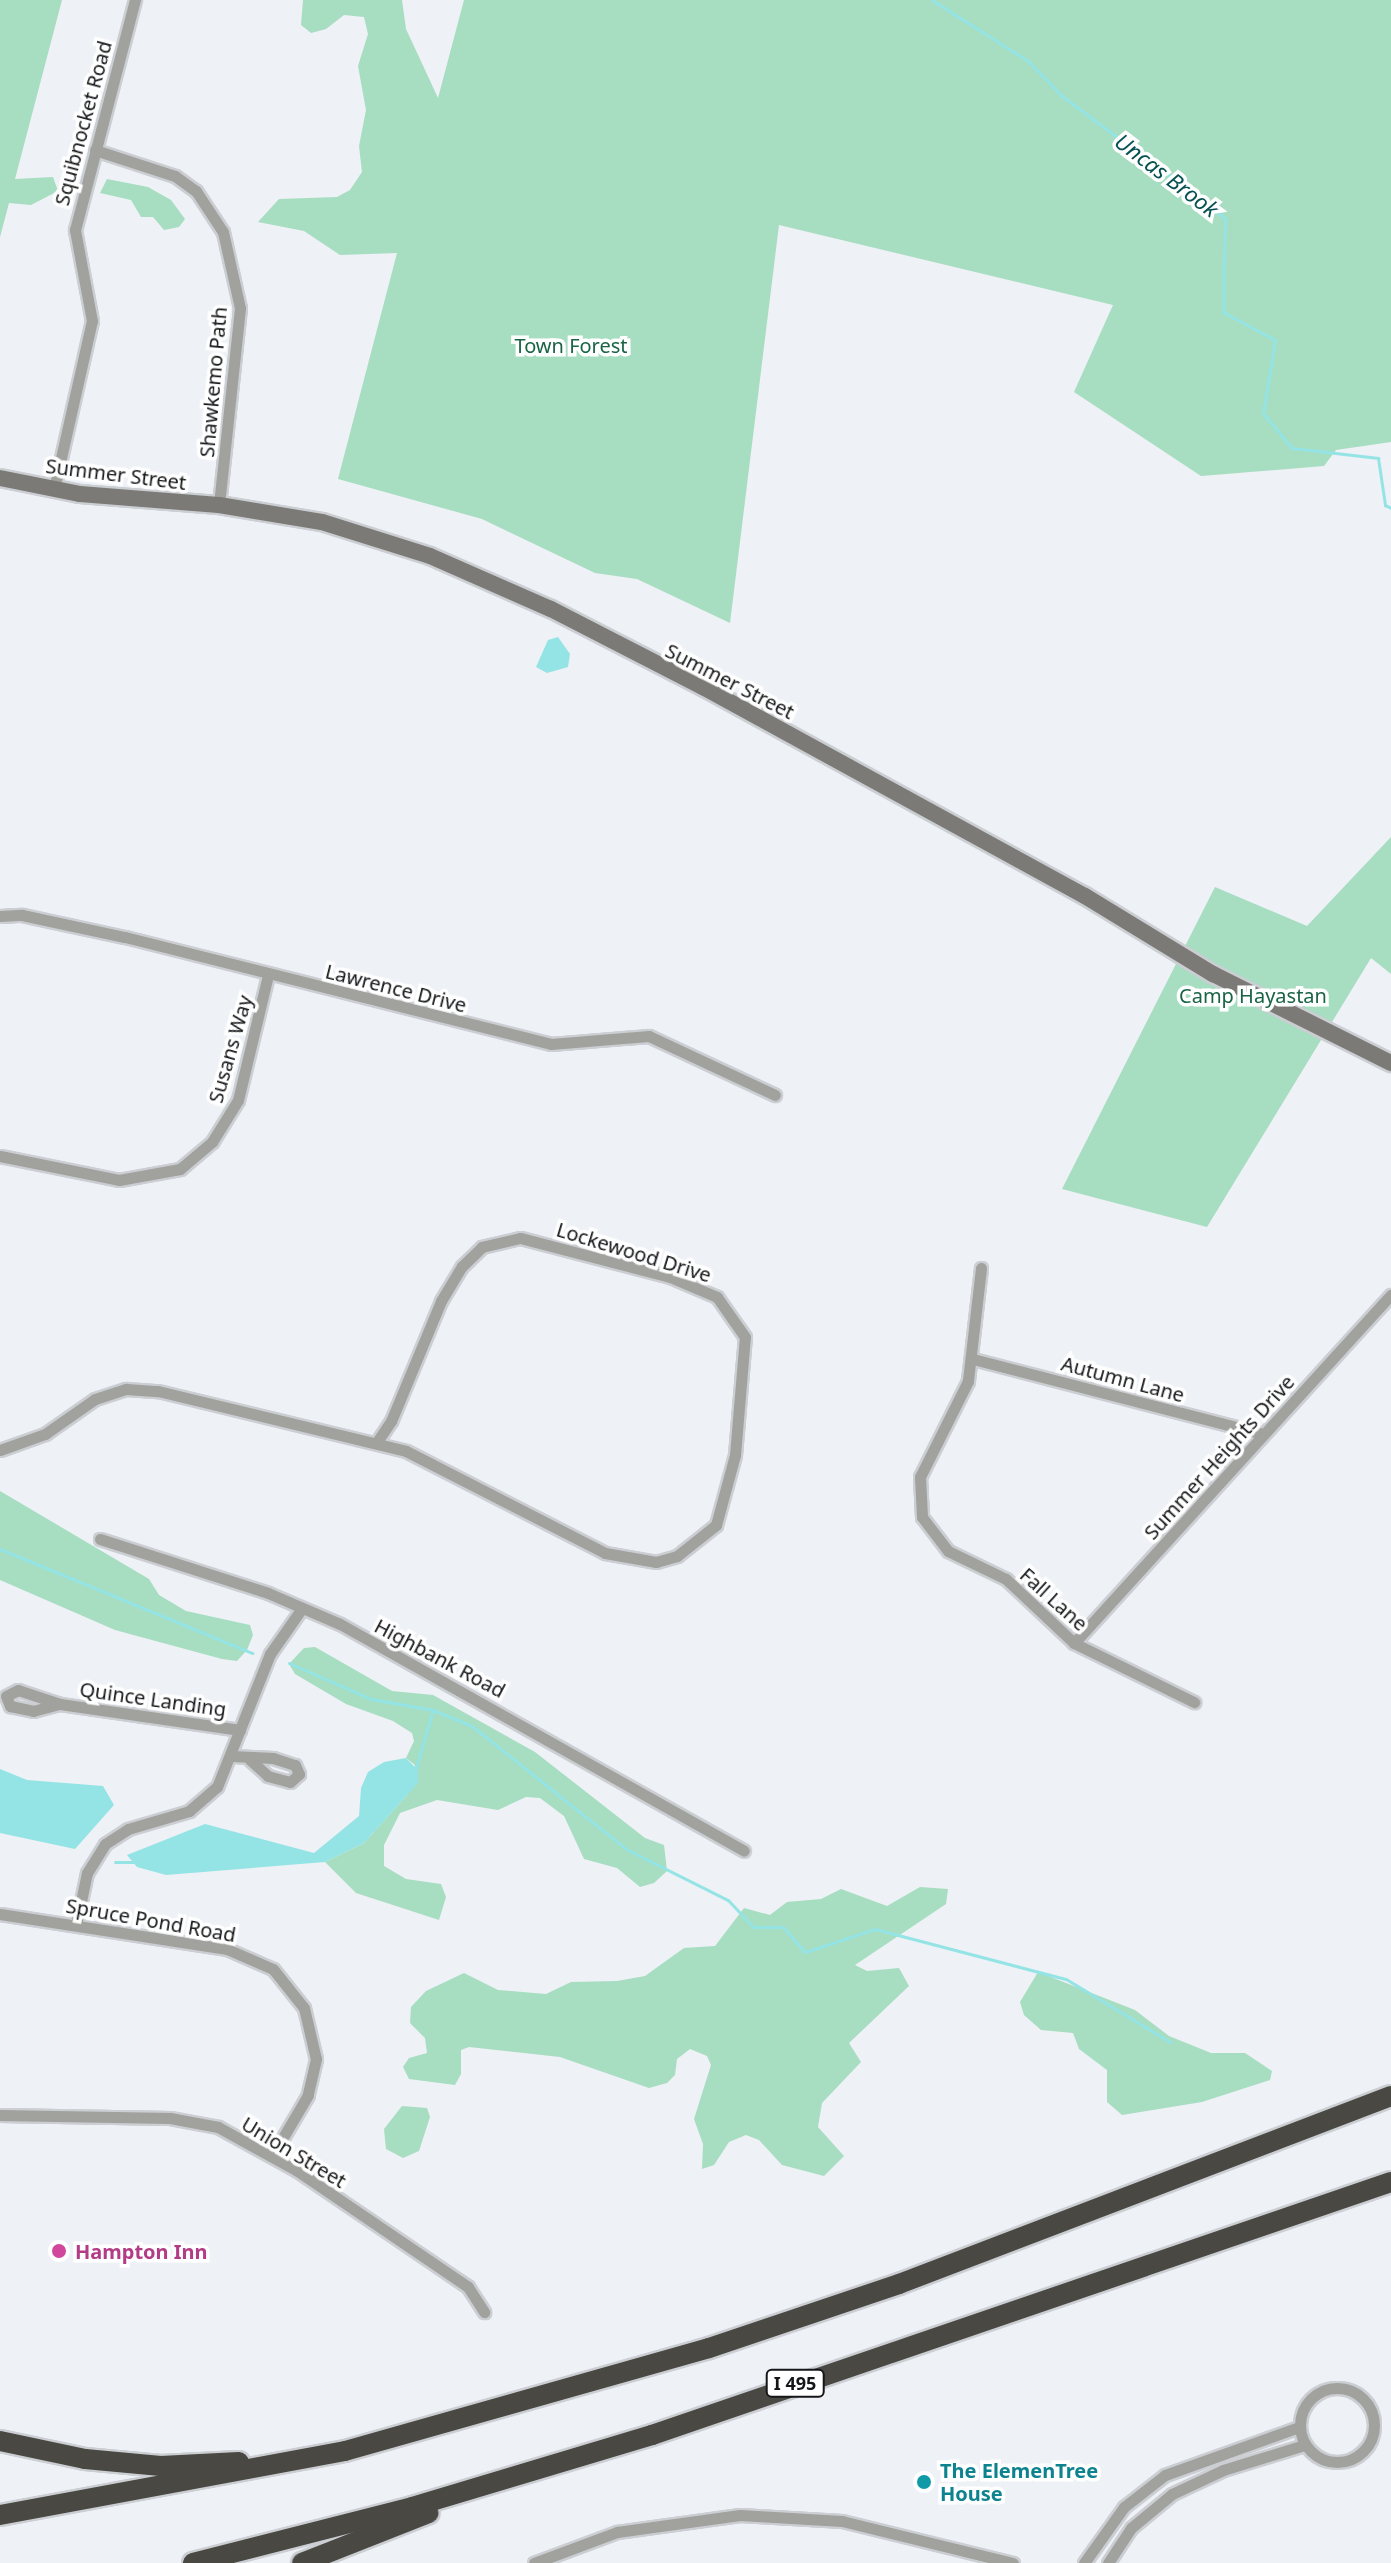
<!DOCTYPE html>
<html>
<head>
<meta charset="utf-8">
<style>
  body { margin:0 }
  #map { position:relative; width:1391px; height:2563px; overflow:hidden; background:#eef1f6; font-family:"Noto Sans",sans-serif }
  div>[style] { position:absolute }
  .green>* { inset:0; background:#a7ddc1 }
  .water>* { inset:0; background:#94e4e5 }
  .stream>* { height:3px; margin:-1.5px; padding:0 1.5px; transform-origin:1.5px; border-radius:1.5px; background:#94e4e5 }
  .roads { filter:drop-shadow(2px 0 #cbced2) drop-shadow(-2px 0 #cbced2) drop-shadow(0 2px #cbced2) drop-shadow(0 -2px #cbced2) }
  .minor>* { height:11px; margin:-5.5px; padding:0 5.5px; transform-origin:5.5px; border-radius:5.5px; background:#a1a19e }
  .minor>.ring { margin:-5.5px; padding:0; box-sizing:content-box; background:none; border:11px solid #a1a19e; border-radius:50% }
  .secondary>* { height:16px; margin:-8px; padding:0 8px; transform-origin:8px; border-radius:8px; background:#7b7a77 }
  .motorway>* { height:20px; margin:-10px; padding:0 10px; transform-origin:10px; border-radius:10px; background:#494843 }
  .dots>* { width:22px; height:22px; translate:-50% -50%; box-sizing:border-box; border:4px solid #fff; border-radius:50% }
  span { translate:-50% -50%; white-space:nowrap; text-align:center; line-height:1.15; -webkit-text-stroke:7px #fff; paint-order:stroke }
  .shield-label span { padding:2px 6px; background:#fff; border:2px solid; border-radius:6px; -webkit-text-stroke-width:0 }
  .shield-label { font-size:18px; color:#151618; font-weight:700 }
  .street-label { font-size:20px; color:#151618 }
  .park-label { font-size:20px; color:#1a6446 }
  .hotel-label { font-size:20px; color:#b23c85; font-weight:700 }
  .left { translate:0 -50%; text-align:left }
  .culture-label { font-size:20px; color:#0d838f; font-weight:700 }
  .water-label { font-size:22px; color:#065152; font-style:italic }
</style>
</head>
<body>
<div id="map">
  <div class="green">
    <i style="clip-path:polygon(0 0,62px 0,15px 179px,53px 177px,58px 191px,31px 205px,9px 203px,0 237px)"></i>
    <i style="clip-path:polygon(303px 0,402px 0,406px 29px,438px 98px,464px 0,1391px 0,1391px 442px,1336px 450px,1324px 466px,1201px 476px,1074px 392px,1113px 305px,779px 225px,730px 623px,637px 579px,595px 573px,482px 519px,338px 479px,397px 253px,340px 255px,304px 231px,258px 222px,279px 199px,337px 197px,350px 190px,362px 172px,359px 146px,366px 110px,358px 66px,368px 34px,364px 17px,344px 15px,326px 29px,311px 33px,301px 25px)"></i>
    <i style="clip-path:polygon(107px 179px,148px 187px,171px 200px,185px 219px,179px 227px,164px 230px,153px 217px,141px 217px,131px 200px,100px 193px)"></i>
    <i style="clip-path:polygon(1391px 837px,1391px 974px,1371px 958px,1207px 1227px,1062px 1189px,1215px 887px,1307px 926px)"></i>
    <i style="clip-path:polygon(0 1491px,149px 1579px,159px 1595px,186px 1611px,250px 1625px,253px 1635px,247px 1650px,237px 1661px,222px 1659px,115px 1630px,0 1580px)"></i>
    <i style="clip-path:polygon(315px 1647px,392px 1691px,433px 1695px,535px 1752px,645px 1838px,664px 1845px,667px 1871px,654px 1883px,640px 1887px,617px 1868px,584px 1859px,564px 1816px,540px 1798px,526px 1797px,498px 1810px,437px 1800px,400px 1813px,384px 1845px,384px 1866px,406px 1879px,441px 1884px,446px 1897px,439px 1920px,356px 1893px,325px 1862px,364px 1843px,408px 1794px,415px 1765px,406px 1758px,414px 1741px,412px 1733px,393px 1721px,346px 1704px,295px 1674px,289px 1664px,304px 1648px)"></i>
    <i style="clip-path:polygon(920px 1887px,948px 1889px,946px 1904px,855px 1965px,867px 1971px,899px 1968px,909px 1986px,849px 2043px,861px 2062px,822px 2103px,818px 2127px,844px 2156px,824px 2176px,782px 2165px,759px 2140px,746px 2135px,729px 2142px,714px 2165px,702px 2169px,703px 2144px,694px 2119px,711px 2065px,707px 2056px,690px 2049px,677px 2059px,675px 2075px,667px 2083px,649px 2088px,560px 2057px,469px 2047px,461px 2050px,461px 2074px,455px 2085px,409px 2079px,403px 2067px,409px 2058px,427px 2053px,425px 2038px,410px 2023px,411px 2007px,426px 1991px,464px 1973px,498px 1990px,546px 1994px,571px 1982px,617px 1981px,645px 1976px,684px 1948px,715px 1946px,744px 1908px,770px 1915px,787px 1902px,821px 1899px,841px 1889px,887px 1906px)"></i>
    <i style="clip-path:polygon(1038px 1972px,1135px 2010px,1169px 2036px,1211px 2053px,1245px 2053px,1272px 2071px,1270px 2080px,1202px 2102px,1122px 2115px,1107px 2102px,1107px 2070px,1079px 2049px,1073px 2033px,1041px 2030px,1024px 2015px,1020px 2002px)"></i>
    <i style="clip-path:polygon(402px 2106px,427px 2108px,430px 2117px,419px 2151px,403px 2158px,386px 2149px,384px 2129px)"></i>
  </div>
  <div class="water">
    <i style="clip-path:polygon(558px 637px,570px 654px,568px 667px,547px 673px,536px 667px,548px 640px)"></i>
    <i style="clip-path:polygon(406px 1758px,418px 1770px,418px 1783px,364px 1843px,325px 1862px,166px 1875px,137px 1867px,127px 1855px,205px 1824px,314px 1853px,359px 1816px,361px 1788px,368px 1772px,384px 1762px)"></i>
    <i style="clip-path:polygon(0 1769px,27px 1780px,103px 1786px,114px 1805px,75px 1849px,0 1833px)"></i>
  </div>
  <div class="stream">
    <i style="left:932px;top:0;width:114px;rotate:32.4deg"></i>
    <i style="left:1028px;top:61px;width:49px;rotate:45.8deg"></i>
    <i style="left:1062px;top:96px;width:204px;rotate:36.8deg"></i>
    <i style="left:1225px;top:218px;width:94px;rotate:91.2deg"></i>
    <i style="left:1223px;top:312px;width:59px;rotate:28.3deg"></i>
    <i style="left:1275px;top:340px;width:74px;rotate:99.3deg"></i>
    <i style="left:1263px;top:413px;width:45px;rotate:50.4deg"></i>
    <i style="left:1292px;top:448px;width:87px;rotate:6.6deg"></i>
    <i style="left:1378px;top:458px;width:48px;rotate:81.5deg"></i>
    <i style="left:1385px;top:505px;width:7px;rotate:27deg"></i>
    <i style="left:0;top:1549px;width:273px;rotate:22.4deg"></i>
    <i style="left:289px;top:1663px;width:90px;rotate:23.7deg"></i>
    <i style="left:371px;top:1699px;width:63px;rotate:10.1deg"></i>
    <i style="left:433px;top:1710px;width:42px;rotate:22.3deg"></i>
    <i style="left:472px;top:1726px;width:197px;rotate:38.6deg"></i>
    <i style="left:626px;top:1849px;width:114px;rotate:26.6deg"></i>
    <i style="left:728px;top:1900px;width:37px;rotate:47deg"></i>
    <i style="left:753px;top:1927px;width:30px"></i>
    <i style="left:783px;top:1927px;width:33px;rotate:49deg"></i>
    <i style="left:805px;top:1952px;width:74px;rotate:-18.2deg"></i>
    <i style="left:875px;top:1929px;width:197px;rotate:14.7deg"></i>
    <i style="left:1066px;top:1979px;width:122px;rotate:31.2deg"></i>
    <i style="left:415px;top:1771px;width:64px;rotate:-73.6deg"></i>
    <i style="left:115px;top:1862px;width:18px"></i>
  </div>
  <div class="roads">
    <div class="minor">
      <i style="left:95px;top:150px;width:84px;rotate:18deg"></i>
      <i style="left:175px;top:176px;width:26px;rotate:36deg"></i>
      <i style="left:196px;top:191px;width:49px;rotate:56.6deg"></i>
      <i style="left:223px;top:232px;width:78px;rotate:77.4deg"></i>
      <i style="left:240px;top:308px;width:198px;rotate:96.1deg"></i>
      <i style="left:54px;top:489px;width:172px;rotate:-77.3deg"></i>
      <i style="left:92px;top:321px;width:93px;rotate:-100.6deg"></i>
      <i style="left:75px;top:230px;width:238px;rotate:-75.4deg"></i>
      <i style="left:0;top:916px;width:22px;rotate:-3deg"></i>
      <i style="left:22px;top:915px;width:105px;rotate:12.1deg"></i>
      <i style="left:125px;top:937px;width:439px;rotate:14.1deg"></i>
      <i style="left:551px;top:1044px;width:98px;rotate:-4.7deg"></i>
      <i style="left:649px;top:1036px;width:139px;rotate:25.1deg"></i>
      <i style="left:0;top:1156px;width:121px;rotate:11.4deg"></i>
      <i style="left:119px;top:1180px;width:62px;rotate:-10.2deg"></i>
      <i style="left:180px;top:1169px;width:42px;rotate:-40.2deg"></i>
      <i style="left:212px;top:1142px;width:49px;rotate:-58.2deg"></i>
      <i style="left:238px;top:1100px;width:129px;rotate:-76.5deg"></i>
      <i style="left:981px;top:1268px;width:114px;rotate:96.6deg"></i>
      <i style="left:968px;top:1381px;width:107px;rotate:116.6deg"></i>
      <i style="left:920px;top:1477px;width:40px;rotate:87.1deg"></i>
      <i style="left:922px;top:1517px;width:43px;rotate:52.6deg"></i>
      <i style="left:948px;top:1551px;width:64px;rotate:25.8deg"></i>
      <i style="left:1006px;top:1579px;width:93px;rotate:43.3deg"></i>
      <i style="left:1074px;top:1643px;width:134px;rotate:26.2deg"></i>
      <i style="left:973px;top:1359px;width:300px;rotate:14.5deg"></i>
      <i style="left:0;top:1450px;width:48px;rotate:-19.6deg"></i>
      <i style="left:45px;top:1434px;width:61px;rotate:-35deg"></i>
      <i style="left:95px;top:1399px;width:33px;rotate:-18deg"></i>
      <i style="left:126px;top:1389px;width:32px;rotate:4deg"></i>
      <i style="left:158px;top:1391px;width:255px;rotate:13.6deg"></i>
      <i style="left:406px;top:1451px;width:224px;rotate:27.1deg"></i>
      <i style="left:605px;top:1553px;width:52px;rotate:10deg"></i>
      <i style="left:656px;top:1562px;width:22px;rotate:-16deg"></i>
      <i style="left:677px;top:1556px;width:50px;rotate:-38.5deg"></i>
      <i style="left:716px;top:1525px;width:73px;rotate:-74.8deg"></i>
      <i style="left:735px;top:1455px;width:118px;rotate:-85.2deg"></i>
      <i style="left:745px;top:1337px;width:49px;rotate:-125deg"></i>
      <i style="left:717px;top:1297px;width:51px;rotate:-156.9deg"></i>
      <i style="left:670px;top:1277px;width:155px;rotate:-165.4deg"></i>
      <i style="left:520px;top:1238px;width:39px;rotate:167deg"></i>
      <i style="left:482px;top:1247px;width:28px;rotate:136deg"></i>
      <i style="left:462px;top:1266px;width:41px;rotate:121deg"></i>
      <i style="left:441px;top:1301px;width:130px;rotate:112.6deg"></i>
      <i style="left:391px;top:1421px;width:25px;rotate:124deg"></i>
      <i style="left:100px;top:1539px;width:176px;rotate:17.8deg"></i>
      <i style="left:268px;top:1593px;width:78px;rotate:23.3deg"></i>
      <i style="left:340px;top:1624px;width:463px;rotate:29.3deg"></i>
      <i style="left:1074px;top:1643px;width:471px;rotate:-47.7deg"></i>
      <i style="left:60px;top:1704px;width:44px;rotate:-161.6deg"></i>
      <i style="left:18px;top:1690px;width:13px;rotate:153deg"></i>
      <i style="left:6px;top:1696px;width:11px;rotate:68deg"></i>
      <i style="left:10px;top:1706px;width:24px;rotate:12deg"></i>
      <i style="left:33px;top:1711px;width:28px;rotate:-15deg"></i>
      <i style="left:60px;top:1704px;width:182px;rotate:8.2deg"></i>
      <i style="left:232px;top:1756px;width:41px;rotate:2.8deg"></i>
      <i style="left:273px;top:1758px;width:23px;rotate:18deg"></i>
      <i style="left:295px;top:1765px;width:10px;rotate:66deg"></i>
      <i style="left:299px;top:1774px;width:12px;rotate:138deg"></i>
      <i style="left:290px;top:1782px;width:23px;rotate:-165deg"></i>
      <i style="left:268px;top:1776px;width:24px;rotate:-138deg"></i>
      <i style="left:0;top:1914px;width:230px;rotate:8.8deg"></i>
      <i style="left:227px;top:1949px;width:50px;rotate:23.5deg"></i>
      <i style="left:273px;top:1969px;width:50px;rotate:51.5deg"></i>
      <i style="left:304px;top:2008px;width:52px;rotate:76.8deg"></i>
      <i style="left:316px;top:2059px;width:37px;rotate:103deg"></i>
      <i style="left:308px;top:2095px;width:71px;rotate:120.5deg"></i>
      <i style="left:76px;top:1925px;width:53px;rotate:-78.1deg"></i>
      <i style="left:87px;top:1873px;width:34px;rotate:-58deg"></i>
      <i style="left:105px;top:1844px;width:27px;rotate:-33deg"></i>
      <i style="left:128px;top:1829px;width:64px;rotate:-16.4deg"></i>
      <i style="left:189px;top:1811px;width:37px;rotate:-41deg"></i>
      <i style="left:217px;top:1787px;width:143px;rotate:-68.3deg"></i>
      <i style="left:270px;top:1654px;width:52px;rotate:-55.1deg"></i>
      <i style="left:0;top:2115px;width:170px;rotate:1deg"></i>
      <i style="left:170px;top:2118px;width:49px;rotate:10.6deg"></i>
      <i style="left:218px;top:2127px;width:89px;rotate:28.9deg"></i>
      <i style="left:296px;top:2170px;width:208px;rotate:34.2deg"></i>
      <i style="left:468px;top:2287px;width:30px;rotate:57deg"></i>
      <i class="ring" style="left:1300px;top:2388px;width:63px;height:63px"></i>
      <i style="left:534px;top:2563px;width:89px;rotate:-20.5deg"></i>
      <i style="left:617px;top:2532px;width:124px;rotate:-7.9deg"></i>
      <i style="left:740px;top:2515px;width:102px;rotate:3.4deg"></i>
      <i style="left:842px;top:2521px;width:176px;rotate:13.8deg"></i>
      <i style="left:1084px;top:2563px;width:69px;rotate:-54.5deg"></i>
      <i style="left:1124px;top:2507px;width:52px;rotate:-38deg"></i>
      <i style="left:1165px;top:2475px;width:142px;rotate:-19.7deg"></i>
      <i style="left:1108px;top:2563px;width:42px;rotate:-56.7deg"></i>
      <i style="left:1131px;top:2528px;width:53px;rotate:-39.7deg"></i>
      <i style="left:1172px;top:2494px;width:56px;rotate:-25.2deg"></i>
      <i style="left:1223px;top:2470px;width:86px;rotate:-17deg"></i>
    </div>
    <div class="secondary">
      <i style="left:0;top:478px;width:82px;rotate:11.3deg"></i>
      <i style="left:80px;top:494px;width:139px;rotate:4.5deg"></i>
      <i style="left:219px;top:505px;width:104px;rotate:9.4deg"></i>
      <i style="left:322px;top:522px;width:113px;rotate:17.5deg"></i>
      <i style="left:430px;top:556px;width:132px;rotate:23.7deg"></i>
      <i style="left:551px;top:609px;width:171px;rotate:27.2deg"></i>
      <i style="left:703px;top:687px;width:435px;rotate:28.7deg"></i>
      <i style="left:1085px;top:896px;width:150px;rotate:31.4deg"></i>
      <i style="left:1213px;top:974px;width:199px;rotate:26.6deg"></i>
    </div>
    <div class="motorway">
      <i style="left:0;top:2441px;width:87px;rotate:12deg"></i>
      <i style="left:85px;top:2459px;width:76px;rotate:5.3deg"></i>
      <i style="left:161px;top:2466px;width:78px;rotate:-2.9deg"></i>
      <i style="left:0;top:2515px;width:351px;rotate:-10.5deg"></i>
      <i style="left:345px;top:2451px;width:378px;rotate:-15.8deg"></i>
      <i style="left:709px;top:2348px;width:200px;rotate:-18.6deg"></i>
      <i style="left:899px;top:2284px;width:527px;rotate:-20.91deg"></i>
      <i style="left:193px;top:2563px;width:226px;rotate:-14.3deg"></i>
      <i style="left:412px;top:2507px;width:251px;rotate:-16.7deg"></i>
      <i style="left:652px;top:2435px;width:781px;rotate:-18.9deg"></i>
      <i style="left:302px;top:2563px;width:136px;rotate:-21.5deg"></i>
    </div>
  </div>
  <div class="dots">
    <i style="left:59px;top:2251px;background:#d1479c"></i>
    <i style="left:924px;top:2482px;background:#0f9aa8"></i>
  </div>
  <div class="shield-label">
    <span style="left:795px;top:2383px">I 495</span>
  </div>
  <div class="street-label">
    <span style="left:83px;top:123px;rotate:-75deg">Squibnocket Road</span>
    <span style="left:213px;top:382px;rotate:-85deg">Shawkemo Path</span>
    <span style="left:116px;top:474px;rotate:7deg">Summer Street</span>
    <span style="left:730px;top:681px;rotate:27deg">Summer Street</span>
    <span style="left:396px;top:988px;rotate:14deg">Lawrence Drive</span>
    <span style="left:230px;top:1049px;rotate:-74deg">Susans Way</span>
    <span style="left:634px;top:1252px;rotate:17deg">Lockewood Drive</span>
    <span style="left:1123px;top:1379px;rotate:15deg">Autumn Lane</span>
    <span style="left:1219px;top:1457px;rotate:-48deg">Summer Heights Drive</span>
    <span style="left:1054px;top:1599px;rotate:42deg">Fall Lane</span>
    <span style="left:440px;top:1658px;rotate:28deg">Highbank Road</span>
    <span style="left:153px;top:1699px;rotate:8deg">Quince Landing</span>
    <span style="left:151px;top:1920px;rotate:10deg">Spruce Pond Road</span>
    <span style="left:294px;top:2152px;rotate:31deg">Union Street</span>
  </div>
  <div class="park-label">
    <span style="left:571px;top:345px">Town Forest</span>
    <span style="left:1253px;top:995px">Camp Hayastan</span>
  </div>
  <div class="hotel-label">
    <span class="left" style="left:75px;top:2251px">Hampton Inn</span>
  </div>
  <div class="culture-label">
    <span class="left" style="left:940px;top:2482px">The ElemenTree<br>House</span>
  </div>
  <div class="water-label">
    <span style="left:1167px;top:175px;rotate:37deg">Uncas Brook</span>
  </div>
</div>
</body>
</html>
